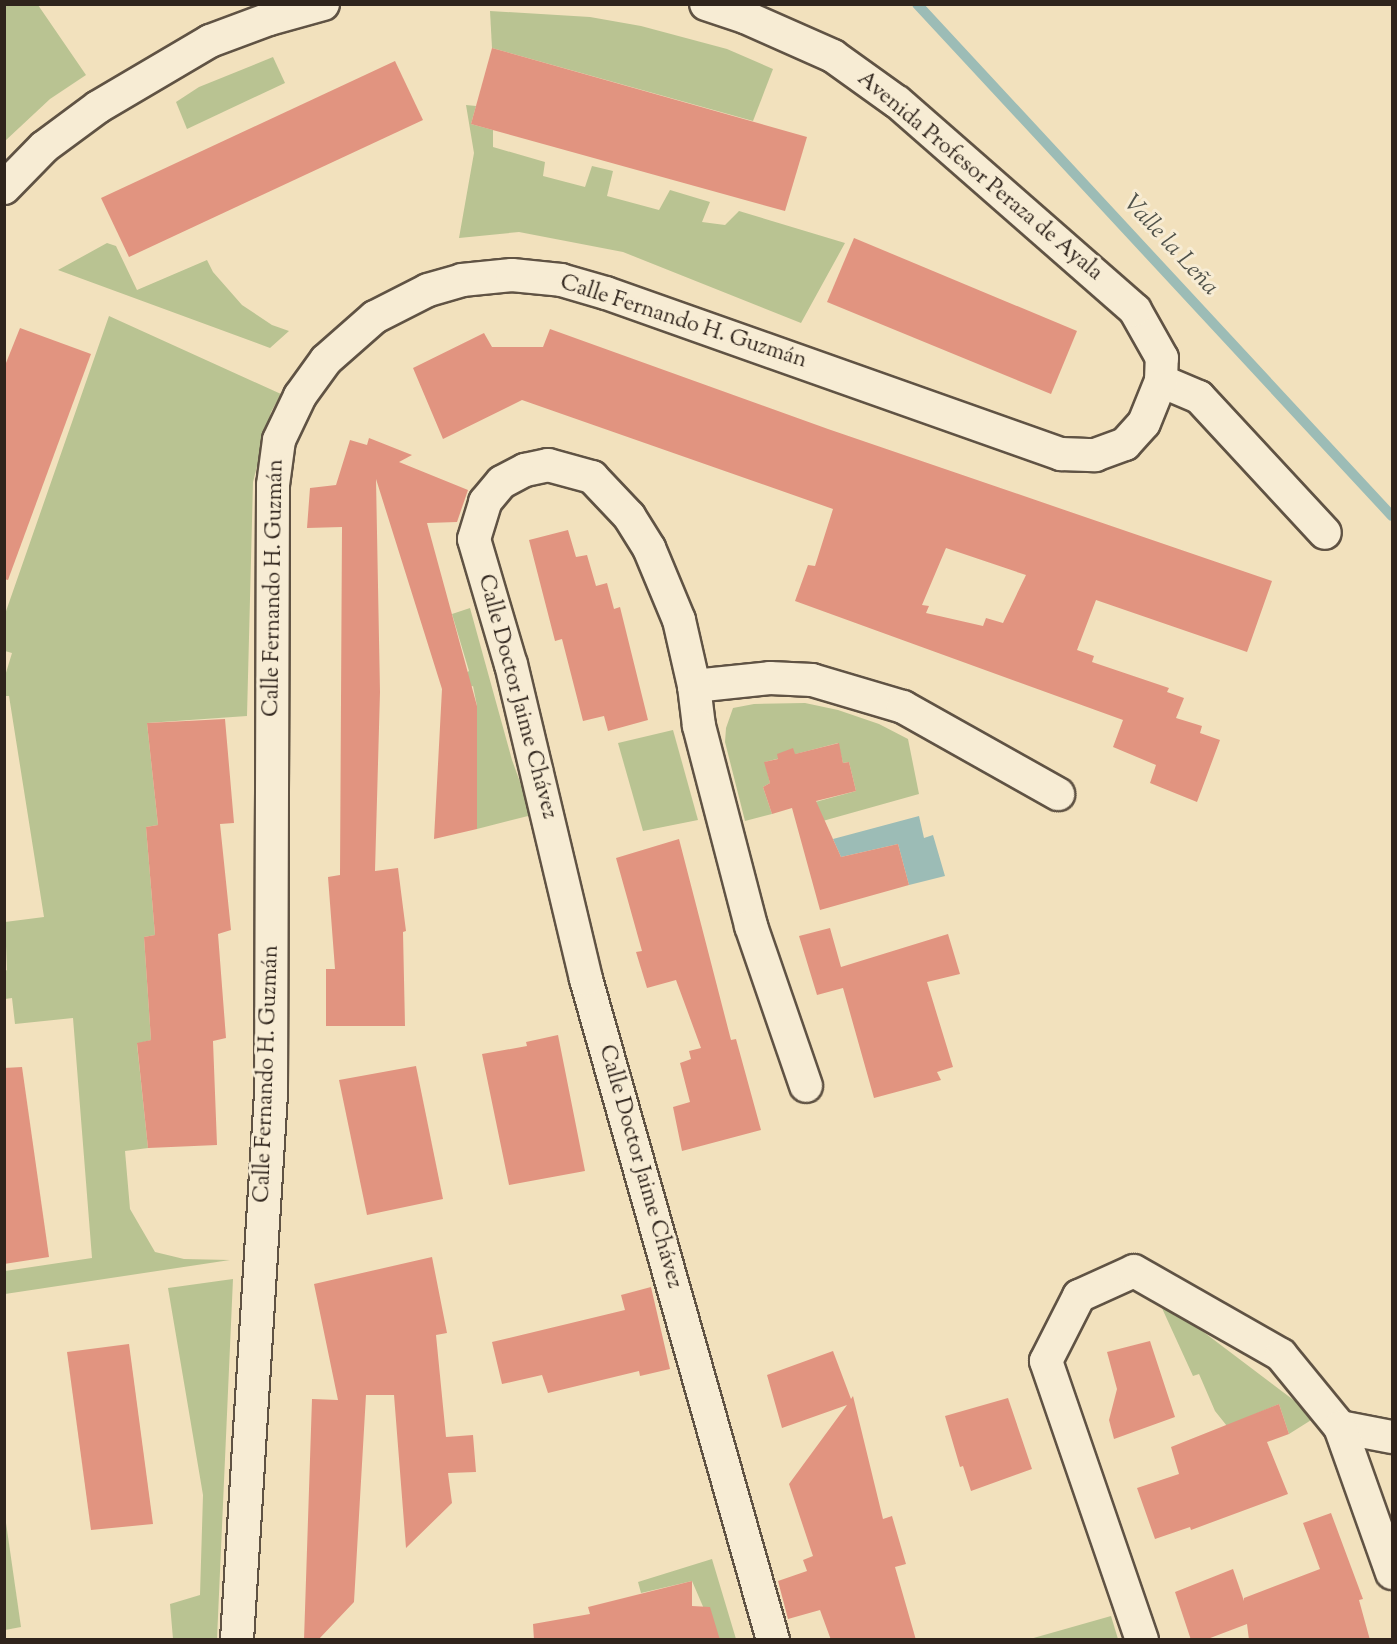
<!DOCTYPE html>
<html>
<head>
<meta charset="utf-8">
<style>
  body { margin:0 }
  #map { position:relative; width:1397px; height:1644px; overflow:hidden; background:#f2e1bd; font-family:"Sorts Mill Goudy",serif }
  div>[style] { position:absolute }
  .green>* { inset:0; background:#b9c392 }
  .water>* { inset:0; background:#9cbcb6 }
  .stream>* { height:10px; margin:-5px; padding:0 5px; transform-origin:5px; border-radius:5px; background:#9cbcb6 }
  .building>* { inset:0; background:#e19480 }
  .roads { filter:drop-shadow(2px 0 #605344) drop-shadow(-2px 0 #605344) drop-shadow(0 2px #605344) drop-shadow(0 -2px #605344) }
  .street>* { height:32px; margin:-16px; padding:0 16px; transform-origin:16px; border-radius:16px; background:#f7ecd4 }
  span { translate:-50% -50%; white-space:nowrap; text-align:center; line-height:1.15; -webkit-text-stroke:6px #f7ecd4; paint-order:stroke }
  .street-label { font-size:22px; color:#2f241c }
  .water-label { font-size:24px; color:#50524a; font-style:italic }
  .frame { position:absolute; inset:0; border:6px solid #2f241c; pointer-events:none }
</style>
</head>
<body>
<div id="map">
  <div class="green">
    <i style="clip-path:polygon(5px 4px,38px 5px,86px 75px,50px 99px,5px 141px)"></i>
    <i style="clip-path:polygon(490px 11px,590px 17px,641px 26px,727px 49px,773px 69px,753px 121px,492px 48px)"></i>
    <i style="clip-path:polygon(273px 57px,285px 83px,187px 129px,176px 102px,199px 87px)"></i>
    <i style="clip-path:polygon(466px 105px,476px 106px,471px 124px,493px 130px,493px 147px,545px 162px,543px 176px,585px 187px,592px 166px,613px 171px,607px 196px,659px 210px,670px 190px,710px 202px,702px 222px,725px 225px,739px 211px,845px 243px,801px 323px,623px 252px,519px 232px,459px 238px,474px 153px)"></i>
    <i style="clip-path:polygon(107px 243px,116px 246px,137px 290px,207px 260px,213px 272px,242px 305px,272px 325px,289px 331px,270px 348px,58px 270px)"></i>
    <i style="clip-path:polygon(109px 316px,281px 394px,271px 412px,253px 482px,247px 716px,147px 723px,158px 825px,146px 827px,155px 935px,144px 937px,151px 1040px,137px 1044px,148px 1148px,125px 1151px,130px 1209px,155px 1252px,184px 1259px,230px 1260px,5px 1294px,5px 1271px,92px 1258px,73px 1018px,15px 1024px,12px 998px,5px 999px,5px 971px,7px 970px,5px 922px,44px 917px,9px 696px,5px 696px,5px 676px,12px 653px,5px 651px,4px 617px)"></i>
    <i style="clip-path:polygon(470px 608px,512px 760px,532px 815px,477px 829px,477px 706px,473px 686px,464px 689px,460px 677px,469px 671px,452px 614px)"></i>
    <i style="clip-path:polygon(805px 703px,838px 710px,879px 724px,908px 739px,919px 794px,812px 824px,808px 804px,856px 791px,849px 762px,843px 763px,838px 743px,765px 762px,770px 783px,763px 787px,772px 814px,745px 821px,725px 742px,726px 728px,733px 708px,754px 704px)"></i>
    <i style="clip-path:polygon(673px 730px,698px 820px,643px 831px,618px 743px)"></i>
    <i style="clip-path:polygon(233px 1279px,217px 1639px,173px 1639px,170px 1604px,200px 1595px,203px 1495px,168px 1288px)"></i>
    <i style="clip-path:polygon(1161px 1306px,1189px 1321px,1316px 1417px,1289px 1434px,1279px 1404px,1227px 1426px,1215px 1411px,1199px 1374px,1193px 1376px)"></i>
    <i style="clip-path:polygon(5px 1516px,21px 1627px,5px 1630px,4px 1630px)"></i>
    <i style="clip-path:polygon(712px 1559px,736px 1639px,717px 1639px,692px 1581px,641px 1593px,638px 1582px)"></i>
    <i style="clip-path:polygon(1111px 1616px,1118px 1639px,1030px 1639px)"></i>
  </div>
  <div class="water">
    <i style="clip-path:polygon(919px 816px,924px 838px,933px 835px,945px 876px,909px 885px,898px 844px,841px 857px,833px 839px)"></i>
  </div>
  <div class="stream">
    <i style="left:917px;top:4px;width:698px;rotate:47.15deg"></i>
  </div>
  <div class="building">
    <i style="clip-path:polygon(492px 48px,807px 137px,785px 211px,471px 124px)"></i>
    <i style="clip-path:polygon(395px 61px,423px 120px,129px 257px,101px 198px)"></i>
    <i style="clip-path:polygon(854px 238px,1077px 331px,1051px 394px,827px 302px)"></i>
    <i style="clip-path:polygon(20px 328px,91px 354px,8px 580px,4px 579px,4px 368px)"></i>
    <i style="clip-path:polygon(evenodd,550px 329px,828px 429px,1272px 581px,1247px 652px,1096px 600px,1077px 650px,1094px 656px,1092px 662px,1169px 688px,1167px 692px,1184px 698px,1176px 718px,1202px 726px,1200px 733px,1220px 740px,1197px 802px,1150px 783px,1156px 765px,1113px 747px,1123px 720px,795px 601px,808px 565px,815px 566px,833px 509px,522px 400px,443px 439px,413px 368px,484px 333px,492px 347px,543px 347px,550px 329px,946px 548px,1026px 575px,1003px 623px,986px 618px,983px 626px,926px 613px,929px 606px,922px 605px,946px 548px)"></i>
    <i style="clip-path:polygon(369px 438px,412px 455px,399px 462px,468px 490px,457px 522px,427px 523px,477px 706px,477px 829px,434px 839px,442px 689px,376px 479px,380px 692px,375px 871px,398px 868px,406px 931px,403px 932px,405px 1026px,326px 1026px,326px 969px,335px 969px,328px 877px,340px 875px,342px 527px,307px 528px,310px 488px,336px 485px,350px 440px,367px 445px)"></i>
    <i style="clip-path:polygon(568px 530px,576px 557px,587px 555px,596px 586px,607px 583px,614px 609px,620px 607px,648px 720px,608px 731px,604px 716px,583px 721px,562px 639px,555px 641px,529px 540px)"></i>
    <i style="clip-path:polygon(225px 719px,234px 823px,220px 824px,231px 930px,218px 934px,226px 1038px,213px 1041px,217px 1145px,148px 1148px,137px 1043px,151px 1040px,144px 937px,155px 935px,146px 827px,158px 825px,147px 723px)"></i>
    <i style="clip-path:polygon(839px 743px,843px 763px,849px 762px,856px 791px,816px 801px,841px 857px,898px 844px,909px 885px,820px 910px,792px 808px,772px 814px,763px 787px,770px 783px,764px 762px,778px 759px,777px 754px,793px 748px,795px 754px)"></i>
    <i style="clip-path:polygon(679px 839px,731px 1040px,736px 1039px,761px 1130px,682px 1151px,673px 1107px,690px 1102px,680px 1063px,691px 1059px,689px 1051px,701px 1048px,676px 980px,647px 988px,636px 952px,642px 951px,616px 858px)"></i>
    <i style="clip-path:polygon(830px 928px,841px 967px,948px 934px,960px 974px,927px 982px,953px 1067px,937px 1072px,941px 1080px,874px 1098px,843px 988px,817px 995px,799px 936px)"></i>
    <i style="clip-path:polygon(558px 1035px,585px 1171px,509px 1185px,482px 1054px,527px 1046px,526px 1042px)"></i>
    <i style="clip-path:polygon(416px 1066px,443px 1199px,367px 1215px,339px 1080px)"></i>
    <i style="clip-path:polygon(22px 1067px,49px 1257px,4px 1264px,4px 1068px)"></i>
    <i style="clip-path:polygon(432px 1257px,447px 1333px,436px 1335px,446px 1437px,473px 1435px,476px 1472px,448px 1473px,452px 1503px,406px 1548px,394px 1395px,366px 1395px,354px 1602px,318px 1640px,304px 1640px,312px 1399px,338px 1400px,314px 1284px)"></i>
    <i style="clip-path:polygon(651px 1287px,670px 1369px,640px 1376px,639px 1371px,548px 1393px,542px 1375px,502px 1384px,492px 1342px,625px 1310px,621px 1295px)"></i>
    <i style="clip-path:polygon(1150px 1341px,1175px 1417px,1114px 1439px,1109px 1420px,1117px 1389px,1107px 1352px)"></i>
    <i style="clip-path:polygon(129px 1344px,153px 1524px,91px 1530px,67px 1352px)"></i>
    <i style="clip-path:polygon(833px 1351px,851px 1399px,853px 1396px,883px 1519px,892px 1516px,906px 1564px,895px 1567px,916px 1640px,831px 1640px,820px 1610px,788px 1619px,778px 1581px,807px 1571px,803px 1560px,813px 1556px,789px 1484px,847px 1405px,782px 1428px,767px 1375px)"></i>
    <i style="clip-path:polygon(1008px 1398px,1032px 1469px,971px 1491px,963px 1466px,960px 1467px,945px 1416px)"></i>
    <i style="clip-path:polygon(1279px 1404px,1289px 1434px,1267px 1442px,1288px 1494px,1191px 1530px,1190px 1527px,1155px 1539px,1137px 1488px,1179px 1474px,1171px 1447px)"></i>
    <i style="clip-path:polygon(1331px 1513px,1363px 1599px,1359px 1600px,1370px 1640px,1249px 1640px,1247px 1624px,1205px 1640px,1191px 1640px,1175px 1592px,1233px 1569px,1244px 1601px,1244px 1598px,1320px 1569px,1303px 1523px)"></i>
    <i style="clip-path:polygon(692px 1581px,692px 1606px,710px 1607px,720px 1640px,534px 1640px,533px 1624px,590px 1614px,588px 1607px)"></i>
  </div>
  <div class="roads">
    <div class="street">
      <i style="left:4px;top:188px;width:57px;rotate:-45.7deg"></i>
      <i style="left:44px;top:147px;width:67px;rotate:-36.5deg"></i>
      <i style="left:98px;top:107px;width:130px;rotate:-30.5deg"></i>
      <i style="left:210px;top:41px;width:63px;rotate:-20.4deg"></i>
      <i style="left:269px;top:19px;width:56px;rotate:-15.5deg"></i>
      <i style="left:1161px;top:381px;width:41px;rotate:22.8deg"></i>
      <i style="left:1199px;top:397px;width:185px;rotate:47.2deg"></i>
      <i style="left:694px;top:686px;width:76px;rotate:-6deg"></i>
      <i style="left:770px;top:678px;width:42px;rotate:2.7deg"></i>
      <i style="left:812px;top:680px;width:95px;rotate:16.5deg"></i>
      <i style="left:903px;top:707px;width:178px;rotate:29.3deg"></i>
      <i style="left:1340px;top:1427px;width:53px;rotate:10.9deg"></i>
      <i style="left:237px;top:1640px;width:548px;rotate:-86.44deg"></i>
      <i style="left:271px;top:1093px;width:608px;rotate:-89.81deg"></i>
      <i style="left:273px;top:485px;width:45px;rotate:-82.4deg"></i>
      <i style="left:279px;top:440px;width:49px;rotate:-64.5deg"></i>
      <i style="left:300px;top:396px;width:44px;rotate:-54.2deg"></i>
      <i style="left:326px;top:360px;width:65px;rotate:-41.3deg"></i>
      <i style="left:375px;top:317px;width:59px;rotate:-27deg"></i>
      <i style="left:428px;top:290px;width:35px;rotate:-16deg"></i>
      <i style="left:462px;top:280px;width:50px;rotate:-5.7deg"></i>
      <i style="left:512px;top:275px;width:49px;rotate:5.8deg"></i>
      <i style="left:561px;top:280px;width:47px;rotate:16.1deg"></i>
      <i style="left:606px;top:293px;width:483px;rotate:19.5deg"></i>
      <i style="left:1061px;top:454px;width:34px;rotate:2deg"></i>
      <i style="left:1095px;top:455px;width:32px;rotate:-20deg"></i>
      <i style="left:1125px;top:444px;width:28px;rotate:-48deg"></i>
      <i style="left:1144px;top:423px;width:45px;rotate:-68deg"></i>
      <i style="left:1161px;top:381px;width:23px;rotate:-88deg"></i>
      <i style="left:1162px;top:358px;width:55px;rotate:-119.4deg"></i>
      <i style="left:1135px;top:310px;width:316px;rotate:-138.8deg"></i>
      <i style="left:897px;top:102px;width:79px;rotate:-144.3deg"></i>
      <i style="left:833px;top:56px;width:96px;rotate:-156.1deg"></i>
      <i style="left:745px;top:17px;width:41px;rotate:-161.6deg"></i>
      <i style="left:773px;top:1640px;width:687px;rotate:-105.8deg"></i>
      <i style="left:586px;top:979px;width:323px;rotate:-103.4deg"></i>
      <i style="left:511px;top:665px;width:131px;rotate:-106.4deg"></i>
      <i style="left:474px;top:539px;width:39px;rotate:-73deg"></i>
      <i style="left:485px;top:502px;width:26px;rotate:-50deg"></i>
      <i style="left:502px;top:482px;width:26px;rotate:-28deg"></i>
      <i style="left:525px;top:470px;width:24px;rotate:-12deg"></i>
      <i style="left:548px;top:465px;width:46px;rotate:15.3deg"></i>
      <i style="left:592px;top:477px;width:54px;rotate:46.5deg"></i>
      <i style="left:629px;top:516px;width:38px;rotate:58deg"></i>
      <i style="left:649px;top:548px;width:78px;rotate:67.4deg"></i>
      <i style="left:679px;top:620px;width:68px;rotate:77.2deg"></i>
      <i style="left:694px;top:686px;width:40px;rotate:82.9deg"></i>
      <i style="left:699px;top:726px;width:207px;rotate:75.4deg"></i>
      <i style="left:751px;top:926px;width:169px;rotate:71deg"></i>
      <i style="left:1142px;top:1640px;width:295px;rotate:-109deg"></i>
      <i style="left:1046px;top:1361px;width:73px;rotate:-63.1deg"></i>
      <i style="left:1079px;top:1296px;width:60px;rotate:-24.4deg"></i>
      <i style="left:1134px;top:1271px;width:169px;rotate:29.7deg"></i>
      <i style="left:1281px;top:1355px;width:93px;rotate:50.7deg"></i>
      <i style="left:1340px;top:1427px;width:155px;rotate:70.4deg"></i>
    </div>
  </div>
  <div class="street-label">
    <span style="left:979px;top:177px;rotate:40deg">Avenida Profesor Peraza de Ayala</span>
    <span style="left:683px;top:323px;rotate:18deg">Calle Fernando H. Guzmán</span>
    <span style="left:275px;top:588px;rotate:-89deg">Calle Fernando H. Guzmán</span>
    <span style="left:516px;top:697px;rotate:75deg">Calle Doctor Jaime Chávez</span>
    <span style="left:268px;top:1074px;rotate:-88deg">Calle Fernando H. Guzmán</span>
    <span style="left:639px;top:1167px;rotate:74deg">Calle Doctor Jaime Chávez</span>
  </div>
  <div class="water-label">
    <span style="left:1170px;top:246px;rotate:47deg">Valle la Leña</span>
  </div>
  <div class="frame"></div>
</div>
</body>
</html>
